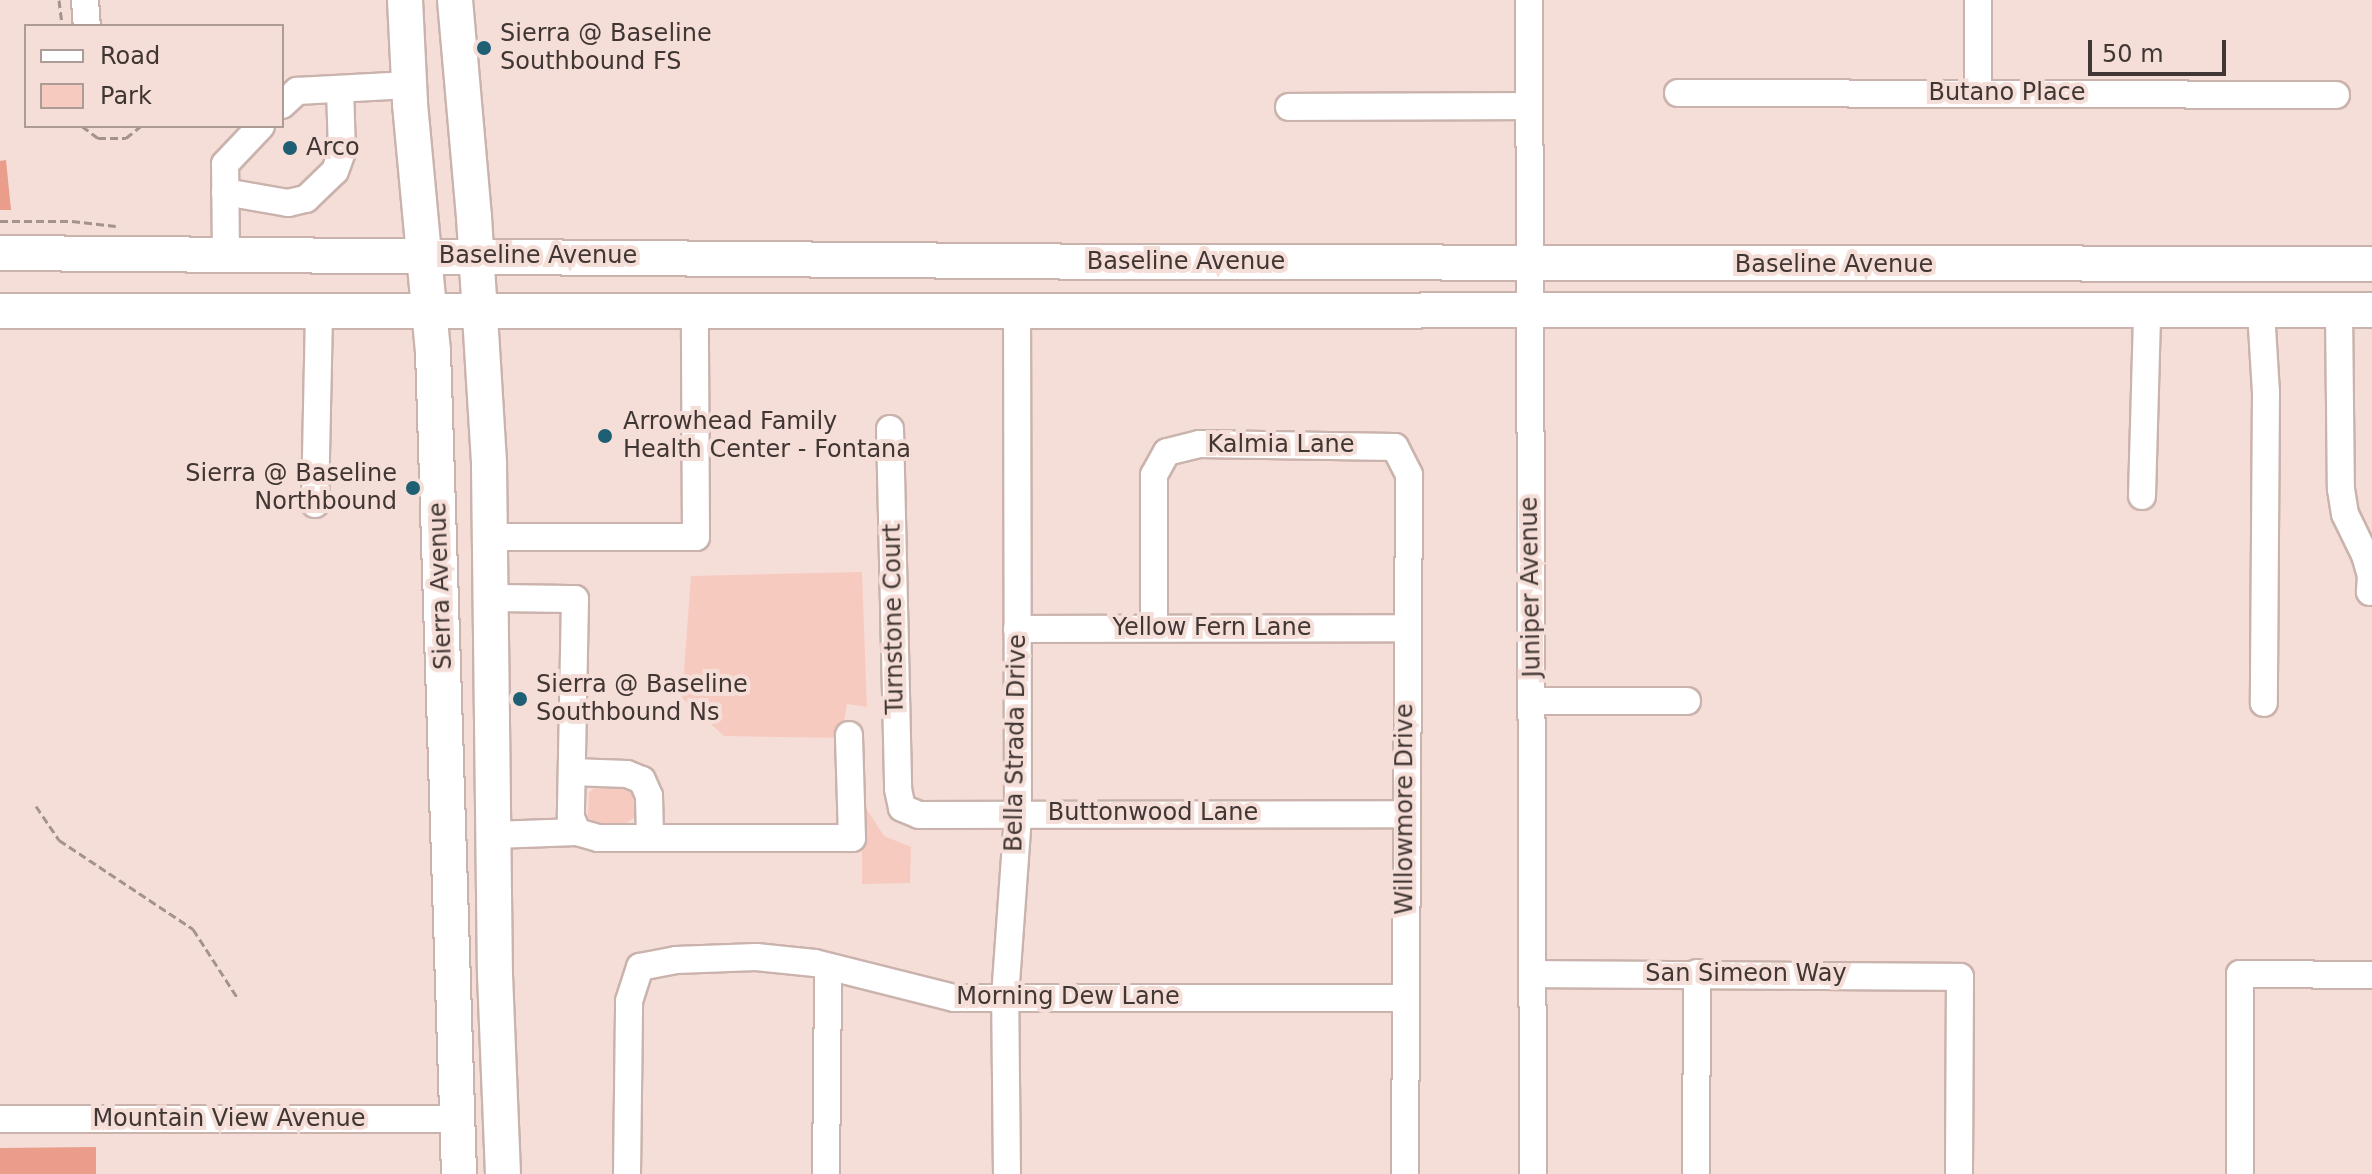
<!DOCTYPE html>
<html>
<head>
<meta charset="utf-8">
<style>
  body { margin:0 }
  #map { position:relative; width:2372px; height:1174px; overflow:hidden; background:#f6ded8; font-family:"DejaVu Sans",sans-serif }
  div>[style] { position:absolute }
  .green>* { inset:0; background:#f7cabf }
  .water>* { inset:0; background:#e99d8a }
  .path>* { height:3px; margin-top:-1.5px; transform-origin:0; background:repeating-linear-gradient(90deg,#a4928e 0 8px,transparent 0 12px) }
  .roads { filter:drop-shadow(2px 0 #cab3ad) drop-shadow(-2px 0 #cab3ad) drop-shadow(0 2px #cab3ad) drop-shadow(0 -2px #cab3ad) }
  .minor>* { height:26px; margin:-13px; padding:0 13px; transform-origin:13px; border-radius:13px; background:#fff }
  .major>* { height:34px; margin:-17px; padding:0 17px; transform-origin:17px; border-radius:17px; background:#fff }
  .dots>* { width:22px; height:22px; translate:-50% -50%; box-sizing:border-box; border:4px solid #f6ded8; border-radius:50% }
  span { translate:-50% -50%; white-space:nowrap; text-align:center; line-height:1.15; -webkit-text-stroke:8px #f6ded8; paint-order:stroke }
  .poi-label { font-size:24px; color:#403634 }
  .left { translate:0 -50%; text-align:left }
  .right { translate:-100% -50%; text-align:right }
  .street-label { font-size:24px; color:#403634 }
  .legend { position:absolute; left:24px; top:24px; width:260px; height:104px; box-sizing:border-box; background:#f6ded8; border:2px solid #ad9b96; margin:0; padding:10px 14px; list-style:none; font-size:24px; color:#403634 }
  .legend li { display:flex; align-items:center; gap:16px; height:40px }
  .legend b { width:40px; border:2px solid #ad9b96 }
  .scale { position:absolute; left:2088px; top:40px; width:138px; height:36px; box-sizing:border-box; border:4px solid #403634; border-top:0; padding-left:10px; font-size:24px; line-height:28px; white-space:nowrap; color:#403634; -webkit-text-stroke:6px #f6ded8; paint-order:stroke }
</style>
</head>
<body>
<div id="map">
  <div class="green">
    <i style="clip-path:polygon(862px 572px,867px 707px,847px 704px,841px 738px,724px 736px,682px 698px,691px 576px)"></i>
    <i style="clip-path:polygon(596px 787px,628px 787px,635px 799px,635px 817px,624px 825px,595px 824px,588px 817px,589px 792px)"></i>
    <i style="clip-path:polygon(862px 802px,884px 836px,911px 847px,910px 883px,862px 884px)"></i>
  </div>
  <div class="water">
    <i style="clip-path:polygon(6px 160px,11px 210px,0 210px,0 161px)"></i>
    <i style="clip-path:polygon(96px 1147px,96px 1174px,0 1174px,0 1148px)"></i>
  </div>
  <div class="path">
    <i style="left:59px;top:0;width:26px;rotate:83deg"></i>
    <i style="left:82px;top:126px;width:20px;rotate:37deg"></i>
    <i style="left:98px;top:138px;width:28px"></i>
    <i style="left:126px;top:138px;width:19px;rotate:-39deg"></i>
    <i style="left:0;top:221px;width:72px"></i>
    <i style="left:72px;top:221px;width:44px;rotate:6.5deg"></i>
    <i style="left:36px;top:806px;width:41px;rotate:55.9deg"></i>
    <i style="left:59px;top:840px;width:161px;rotate:33.6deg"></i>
    <i style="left:193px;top:929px;width:81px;rotate:57.1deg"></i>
  </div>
  <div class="roads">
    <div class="minor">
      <i style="left:85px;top:0;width:26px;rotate:86deg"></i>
      <i style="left:1529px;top:0;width:1174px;rotate:89.8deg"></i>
      <i style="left:1978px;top:0;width:93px;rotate:90deg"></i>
      <i style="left:1678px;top:93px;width:658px;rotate:0.17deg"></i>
      <i style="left:282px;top:105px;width:21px;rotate:-43deg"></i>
      <i style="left:297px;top:91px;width:112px;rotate:-3.1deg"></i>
      <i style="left:1289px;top:107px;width:240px;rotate:-0.2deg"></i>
      <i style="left:225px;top:192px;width:64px;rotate:9.9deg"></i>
      <i style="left:288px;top:203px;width:18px;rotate:-13deg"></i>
      <i style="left:306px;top:199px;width:40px;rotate:-44deg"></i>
      <i style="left:335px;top:171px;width:20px;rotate:-70deg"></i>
      <i style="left:342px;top:152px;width:63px;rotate:-91.8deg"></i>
      <i style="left:226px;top:254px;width:90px;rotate:-90.6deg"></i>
      <i style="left:225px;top:164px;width:52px;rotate:-46.5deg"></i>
      <i style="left:2339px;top:310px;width:179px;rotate:89.4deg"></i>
      <i style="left:2341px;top:489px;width:25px;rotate:81deg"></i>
      <i style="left:2345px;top:514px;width:46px;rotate:64deg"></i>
      <i style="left:2365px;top:555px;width:22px;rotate:74deg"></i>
      <i style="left:2371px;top:576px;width:16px;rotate:94deg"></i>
      <i style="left:2261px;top:311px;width:81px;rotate:86.5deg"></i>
      <i style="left:2266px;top:392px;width:311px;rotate:90.4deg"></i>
      <i style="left:890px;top:429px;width:360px;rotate:88.7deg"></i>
      <i style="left:898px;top:789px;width:19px;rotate:78deg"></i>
      <i style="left:902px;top:808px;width:18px;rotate:22deg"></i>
      <i style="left:919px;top:815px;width:485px;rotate:-0.1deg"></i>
      <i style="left:2142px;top:496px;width:184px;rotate:-88.4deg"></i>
      <i style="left:315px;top:504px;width:192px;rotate:-88.8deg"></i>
      <i style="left:492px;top:537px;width:204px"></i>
      <i style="left:696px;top:537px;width:225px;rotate:-90.3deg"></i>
      <i style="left:493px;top:598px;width:82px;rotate:0.7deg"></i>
      <i style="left:575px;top:599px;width:218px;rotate:91.1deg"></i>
      <i style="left:571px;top:817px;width:16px;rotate:68deg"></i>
      <i style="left:577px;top:832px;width:22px;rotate:16deg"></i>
      <i style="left:598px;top:838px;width:254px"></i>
      <i style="left:852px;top:838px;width:103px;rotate:-91.7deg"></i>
      <i style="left:1154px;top:628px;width:153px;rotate:-90deg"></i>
      <i style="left:1154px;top:475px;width:26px;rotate:-61deg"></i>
      <i style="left:1167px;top:452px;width:33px;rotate:-14deg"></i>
      <i style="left:1199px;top:444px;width:196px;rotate:0.9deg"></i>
      <i style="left:1395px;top:447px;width:31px;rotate:63deg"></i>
      <i style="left:1409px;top:475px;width:699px;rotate:90.33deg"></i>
      <i style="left:1017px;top:629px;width:390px;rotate:-0.1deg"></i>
      <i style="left:1533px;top:701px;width:154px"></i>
      <i style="left:572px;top:772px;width:55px;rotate:2.1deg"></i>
      <i style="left:627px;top:774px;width:16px;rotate:22deg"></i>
      <i style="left:642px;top:780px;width:17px;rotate:66deg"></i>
      <i style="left:649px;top:796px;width:42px;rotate:88.6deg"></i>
      <i style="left:494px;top:835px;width:83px;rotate:-2.1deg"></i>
      <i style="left:1533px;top:974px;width:427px;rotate:0.4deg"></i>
      <i style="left:1960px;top:977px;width:197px;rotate:90.3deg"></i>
      <i style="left:0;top:1119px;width:458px"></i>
      <i style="left:627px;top:1174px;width:173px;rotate:-89.3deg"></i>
      <i style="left:629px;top:1001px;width:36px;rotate:-72deg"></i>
      <i style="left:640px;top:967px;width:37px;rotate:-11deg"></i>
      <i style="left:676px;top:960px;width:80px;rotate:-2.1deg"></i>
      <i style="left:756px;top:957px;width:59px;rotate:5.8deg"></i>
      <i style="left:815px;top:963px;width:143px;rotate:14.1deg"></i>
      <i style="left:954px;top:998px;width:450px"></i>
      <i style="left:826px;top:1174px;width:207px;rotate:-89.4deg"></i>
      <i style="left:1007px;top:1174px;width:177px;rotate:-90.6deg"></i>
      <i style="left:1005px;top:997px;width:183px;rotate:-85.9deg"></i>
      <i style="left:1018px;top:814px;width:502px;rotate:-90.11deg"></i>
      <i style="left:1696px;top:1174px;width:201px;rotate:-89.7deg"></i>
      <i style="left:2240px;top:1174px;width:200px;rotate:-90deg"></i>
      <i style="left:2240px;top:974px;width:132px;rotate:0.4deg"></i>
    </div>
    <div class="major">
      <i style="left:405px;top:0;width:104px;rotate:87.2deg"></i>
      <i style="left:410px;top:104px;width:248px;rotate:84.7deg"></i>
      <i style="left:433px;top:351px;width:823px;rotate:88.19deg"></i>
      <i style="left:455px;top:0;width:218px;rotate:85deg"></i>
      <i style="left:474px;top:217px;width:248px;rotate:86.5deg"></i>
      <i style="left:489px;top:465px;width:510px;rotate:89.33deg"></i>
      <i style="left:495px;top:975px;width:199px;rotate:87.7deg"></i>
      <i style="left:0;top:253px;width:1118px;rotate:0.46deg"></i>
      <i style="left:1118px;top:262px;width:1254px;rotate:0.09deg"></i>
      <i style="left:0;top:311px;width:2372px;rotate:-0.02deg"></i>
    </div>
  </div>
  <div class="dots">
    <i style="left:484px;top:48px;background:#1f5f74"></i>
    <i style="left:290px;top:148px;background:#1f5f74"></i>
    <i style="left:605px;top:436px;background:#1f5f74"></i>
    <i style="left:413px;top:488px;background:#1f5f74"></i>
    <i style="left:520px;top:699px;background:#1f5f74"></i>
  </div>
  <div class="poi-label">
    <span class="left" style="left:500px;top:48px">Sierra @ Baseline<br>Southbound FS</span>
    <span class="left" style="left:306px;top:148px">Arco</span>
    <span class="left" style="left:623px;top:436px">Arrowhead Family<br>Health Center - Fontana</span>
    <span class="right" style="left:397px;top:488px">Sierra @ Baseline<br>Northbound</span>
    <span class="left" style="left:536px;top:699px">Sierra @ Baseline<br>Southbound Ns</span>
  </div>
  <div class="street-label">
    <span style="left:2007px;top:93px">Butano Place</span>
    <span style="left:538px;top:256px">Baseline Avenue</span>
    <span style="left:1186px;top:262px">Baseline Avenue</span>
    <span style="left:1834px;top:265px">Baseline Avenue</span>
    <span style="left:1281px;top:445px">Kalmia Lane</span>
    <span style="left:441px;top:586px;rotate:-92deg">Sierra Avenue</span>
    <span style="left:1531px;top:587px;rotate:-91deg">Juniper Avenue</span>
    <span style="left:894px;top:619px;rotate:-91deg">Turnstone Court</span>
    <span style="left:1212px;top:628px">Yellow Fern Lane</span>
    <span style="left:1016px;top:743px;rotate:-89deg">Bella Strada Drive</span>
    <span style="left:1405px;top:809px;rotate:-90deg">Willowmore Drive</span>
    <span style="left:1153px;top:813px">Buttonwood Lane</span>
    <span style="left:1746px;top:974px">San Simeon Way</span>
    <span style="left:1068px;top:997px">Morning Dew Lane</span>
    <span style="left:229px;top:1119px">Mountain View Avenue</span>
  </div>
  <ul class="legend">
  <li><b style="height:10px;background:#fff"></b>Road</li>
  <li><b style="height:22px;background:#f7cabf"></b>Park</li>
  </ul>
  <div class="scale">50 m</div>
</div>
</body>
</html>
